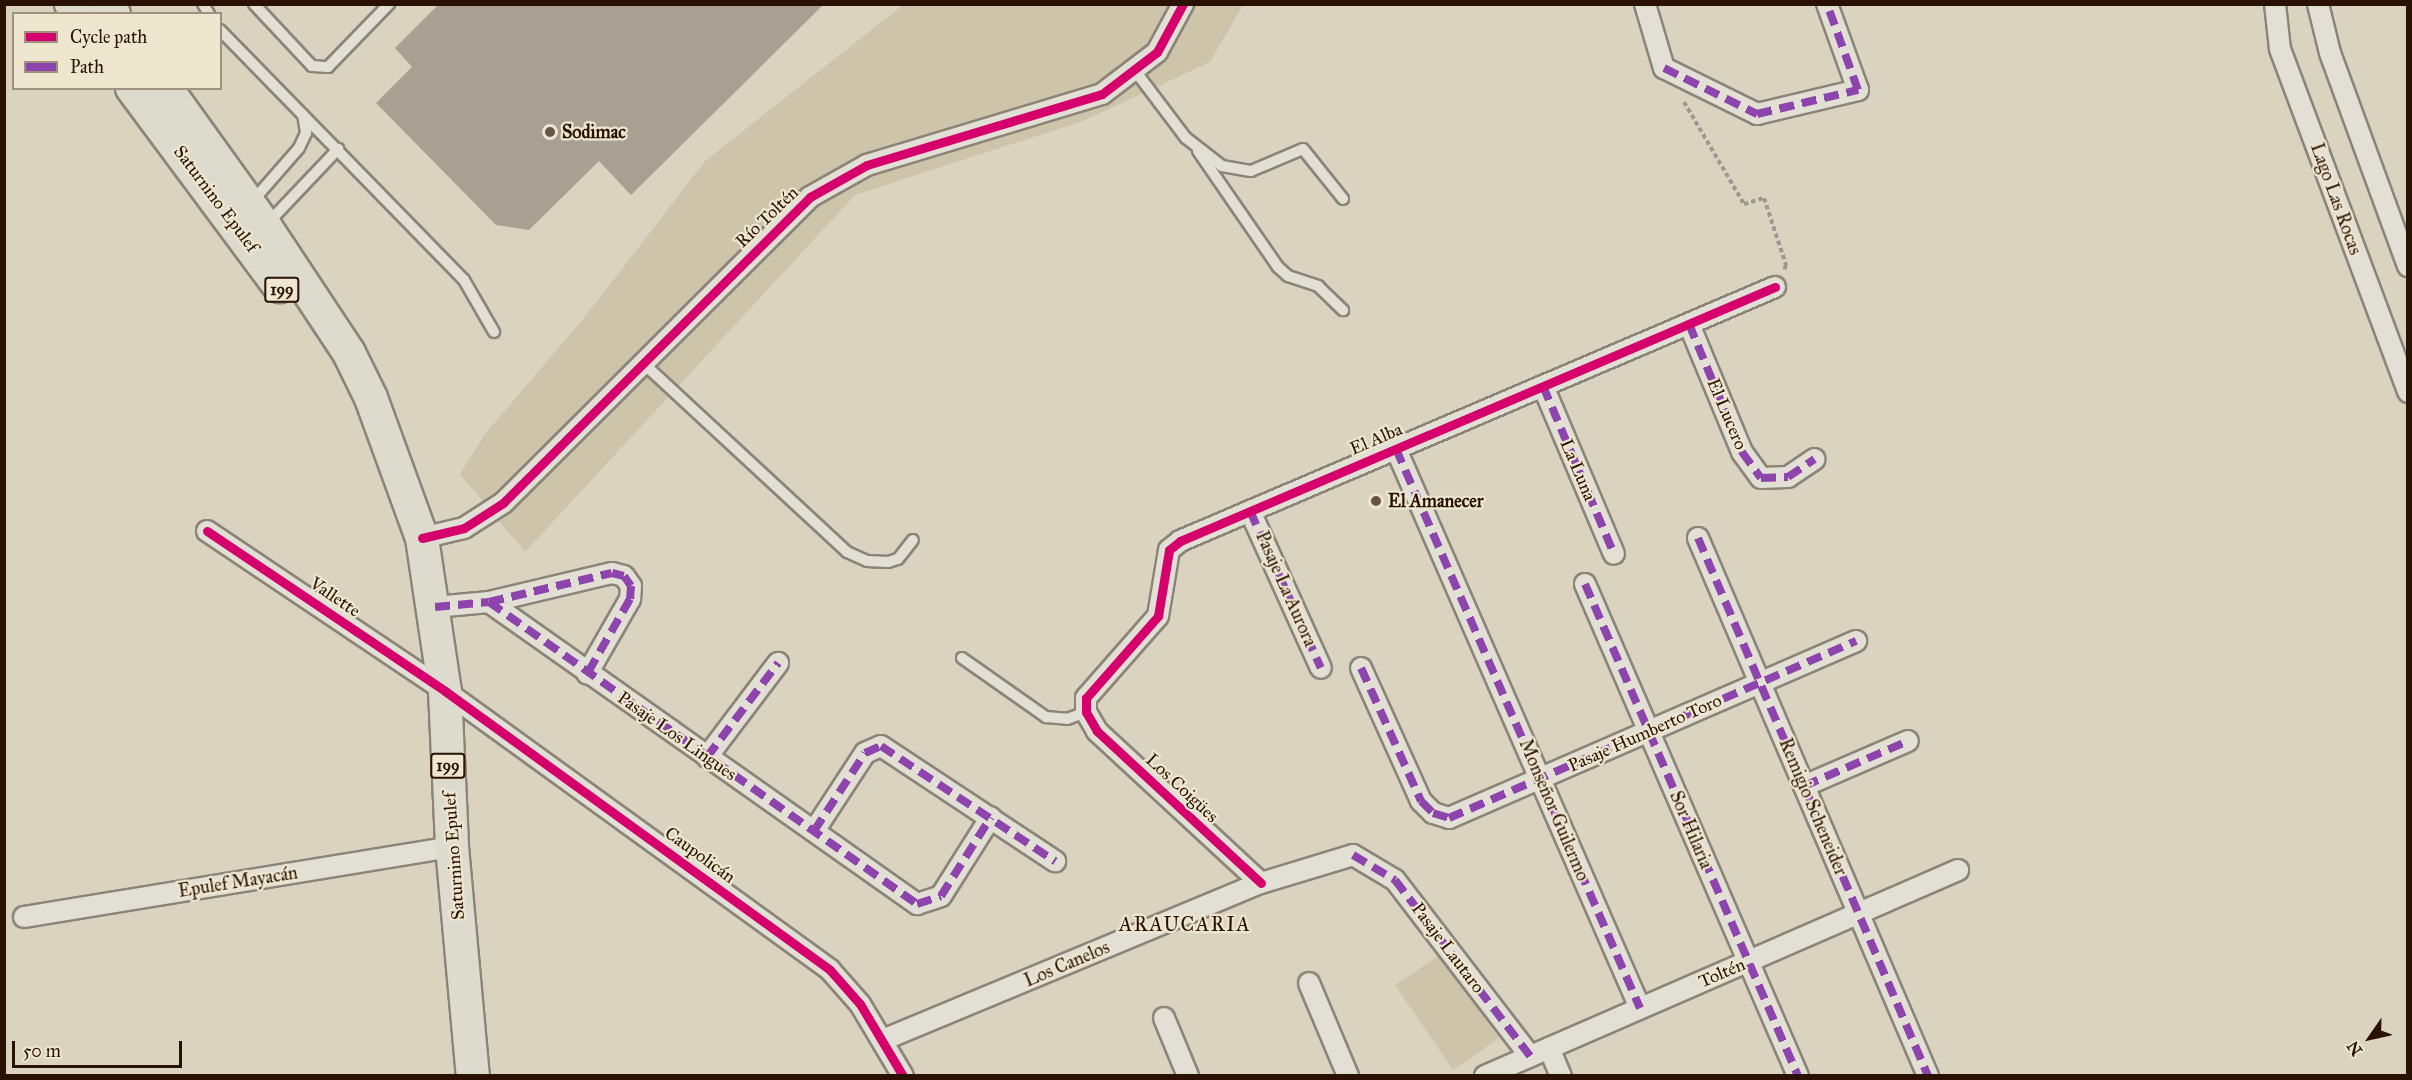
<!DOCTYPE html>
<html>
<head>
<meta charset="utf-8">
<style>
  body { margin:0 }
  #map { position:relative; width:2412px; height:1080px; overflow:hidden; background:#dad3c0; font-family:"IM FELL Great Primer",serif }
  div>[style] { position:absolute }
  .green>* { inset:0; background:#cec4a9 }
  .building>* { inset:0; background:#a7a093 }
  .path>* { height:4px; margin-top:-2px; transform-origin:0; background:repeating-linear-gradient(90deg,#9e9990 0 4.5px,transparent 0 7.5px) }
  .roads { filter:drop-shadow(2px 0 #8b8478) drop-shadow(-2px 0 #8b8478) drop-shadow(0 2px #8b8478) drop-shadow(0 -2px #8b8478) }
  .lane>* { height:10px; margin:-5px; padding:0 5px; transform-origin:5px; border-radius:5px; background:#e2dfd5 }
  .street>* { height:20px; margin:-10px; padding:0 10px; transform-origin:10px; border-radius:10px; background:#e2dfd5 }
  .primary>* { height:32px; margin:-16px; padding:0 16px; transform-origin:16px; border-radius:16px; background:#dddace }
  .quiet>* { height:8px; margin-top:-4px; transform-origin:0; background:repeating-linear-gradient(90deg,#8e44ad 0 15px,transparent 0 23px) }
  .cycleway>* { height:9px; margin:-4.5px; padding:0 4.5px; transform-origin:4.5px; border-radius:4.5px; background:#d6006c }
  .dots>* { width:16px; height:16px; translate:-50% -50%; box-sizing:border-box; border:3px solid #eee6cf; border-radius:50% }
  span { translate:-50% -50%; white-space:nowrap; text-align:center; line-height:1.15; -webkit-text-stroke:4.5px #eee6cf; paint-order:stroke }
  .shield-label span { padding:2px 4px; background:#eee6cf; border:2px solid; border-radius:4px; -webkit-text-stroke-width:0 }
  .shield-label { font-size:16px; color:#291103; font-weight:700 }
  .poi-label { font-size:18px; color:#291103; font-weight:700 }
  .left { translate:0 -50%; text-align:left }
  .street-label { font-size:18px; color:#291103 }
  .neighbourhood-label { font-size:20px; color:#291103; letter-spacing:1.5px }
  .frame { position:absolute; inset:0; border:6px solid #291103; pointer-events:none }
  .legend { position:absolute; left:12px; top:12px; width:210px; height:78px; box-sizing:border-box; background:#eee6cf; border:2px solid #9f917d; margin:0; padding:8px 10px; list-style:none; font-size:18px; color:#291103 }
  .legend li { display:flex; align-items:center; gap:12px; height:30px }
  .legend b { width:30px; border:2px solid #9f917d }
  .north { position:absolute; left:2340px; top:1008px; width:60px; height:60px; -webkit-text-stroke:4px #eee6cf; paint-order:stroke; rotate:236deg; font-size:16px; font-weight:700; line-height:24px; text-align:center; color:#291103 }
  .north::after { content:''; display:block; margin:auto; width:21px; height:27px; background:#291103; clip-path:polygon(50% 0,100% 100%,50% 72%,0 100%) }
  .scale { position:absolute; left:12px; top:1041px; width:170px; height:27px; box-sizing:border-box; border:3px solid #291103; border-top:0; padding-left:8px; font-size:18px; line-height:21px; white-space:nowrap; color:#291103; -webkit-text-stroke:4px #eee6cf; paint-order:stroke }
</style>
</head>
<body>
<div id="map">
  <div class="green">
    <i style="clip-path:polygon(903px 5px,1243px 5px,1210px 62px,1083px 121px,855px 195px,525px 552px,460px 474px,485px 434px,584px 318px,705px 161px)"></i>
    <i style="clip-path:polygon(1441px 954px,1499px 1038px,1453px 1070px,1395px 985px)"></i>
  </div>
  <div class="building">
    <i style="clip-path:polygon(439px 4px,824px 4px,631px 195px,599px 161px,529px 230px,496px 225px,376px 103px,412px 67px,395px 48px)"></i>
  </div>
  <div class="path">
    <i style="left:1684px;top:102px;width:118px;rotate:59.5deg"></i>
    <i style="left:1744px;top:204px;width:21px;rotate:-17deg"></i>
    <i style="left:1764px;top:198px;width:71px;rotate:71.8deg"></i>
    <i style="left:1786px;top:265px;width:5px;rotate:112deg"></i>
  </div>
  <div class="roads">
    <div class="lane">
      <i style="left:203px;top:4px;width:12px;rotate:59deg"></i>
      <i style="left:254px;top:4px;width:85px;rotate:46.9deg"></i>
      <i style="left:312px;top:66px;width:16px;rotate:4deg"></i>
      <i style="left:328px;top:67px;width:88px;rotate:-45.9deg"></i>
      <i style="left:220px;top:30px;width:349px;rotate:45.7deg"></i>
      <i style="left:464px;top:280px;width:60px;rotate:60deg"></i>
      <i style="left:1136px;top:72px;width:83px;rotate:52.9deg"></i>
      <i style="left:1186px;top:138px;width:46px;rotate:37.9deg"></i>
      <i style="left:1222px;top:166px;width:29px;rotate:10deg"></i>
      <i style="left:1251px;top:171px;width:56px;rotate:-22.9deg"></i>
      <i style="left:1303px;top:149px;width:64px;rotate:51.3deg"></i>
      <i style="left:1198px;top:151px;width:141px;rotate:55.4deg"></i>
      <i style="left:1278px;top:267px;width:13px;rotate:42deg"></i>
      <i style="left:1288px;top:276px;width:32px;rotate:18deg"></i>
      <i style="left:1318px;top:286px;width:35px;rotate:44deg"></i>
      <i style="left:251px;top:203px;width:73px;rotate:-48.9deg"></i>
      <i style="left:299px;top:148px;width:17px;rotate:-65deg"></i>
      <i style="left:306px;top:133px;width:18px;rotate:-99deg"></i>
      <i style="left:266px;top:225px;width:105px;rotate:-46.5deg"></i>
      <i style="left:643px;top:363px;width:278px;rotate:42.8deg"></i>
      <i style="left:847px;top:552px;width:22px;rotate:24deg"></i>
      <i style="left:867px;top:561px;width:21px;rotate:3deg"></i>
      <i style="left:888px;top:562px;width:10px;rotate:-17deg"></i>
      <i style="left:898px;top:559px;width:24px;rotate:-52deg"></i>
      <i style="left:962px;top:658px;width:103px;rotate:35.1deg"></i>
      <i style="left:1046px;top:717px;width:21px;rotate:5deg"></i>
      <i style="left:1067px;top:719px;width:20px;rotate:-20deg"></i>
    </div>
    <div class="street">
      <i style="left:1645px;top:4px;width:67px;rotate:73.5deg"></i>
      <i style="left:1664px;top:68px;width:104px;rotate:26.3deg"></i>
      <i style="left:1757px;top:114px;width:104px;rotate:-13.4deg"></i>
      <i style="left:1858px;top:90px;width:91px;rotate:-109.8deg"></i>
      <i style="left:2275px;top:4px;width:45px;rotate:83.7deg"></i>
      <i style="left:2280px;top:49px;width:366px;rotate:69.5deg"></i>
      <i style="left:2318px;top:4px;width:50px;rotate:76.2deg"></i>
      <i style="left:2330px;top:53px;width:227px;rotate:69.9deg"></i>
      <i style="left:1689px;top:324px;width:139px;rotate:67.5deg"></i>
      <i style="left:1742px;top:452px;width:32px;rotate:54deg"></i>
      <i style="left:1761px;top:478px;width:27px;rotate:-2deg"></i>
      <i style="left:1788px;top:477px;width:32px;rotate:-34deg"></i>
      <i style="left:1543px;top:386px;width:182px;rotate:67.1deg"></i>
      <i style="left:1396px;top:449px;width:610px;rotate:66.42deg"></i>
      <i style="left:1250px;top:511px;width:172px;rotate:65.7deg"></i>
      <i style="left:207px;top:531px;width:287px;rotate:33.9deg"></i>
      <i style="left:445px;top:691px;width:475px;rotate:35.9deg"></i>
      <i style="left:830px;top:970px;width:45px;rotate:48.6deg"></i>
      <i style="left:860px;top:1004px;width:84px;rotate:59.2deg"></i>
      <i style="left:422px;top:538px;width:43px;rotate:-13.4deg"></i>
      <i style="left:464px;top:528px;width:46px;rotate:-32.7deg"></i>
      <i style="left:503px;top:503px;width:433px;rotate:-44.9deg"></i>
      <i style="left:810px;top:197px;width:65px;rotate:-29.3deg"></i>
      <i style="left:867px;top:165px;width:245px;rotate:-16.8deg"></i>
      <i style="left:1102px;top:94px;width:69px;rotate:-37.4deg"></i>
      <i style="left:1157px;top:52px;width:55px;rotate:-61.6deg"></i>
      <i style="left:1698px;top:538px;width:585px;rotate:66.85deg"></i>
      <i style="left:1585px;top:584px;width:536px;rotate:66.59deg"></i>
      <i style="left:489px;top:602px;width:126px;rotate:-13.3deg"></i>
      <i style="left:612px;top:573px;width:12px;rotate:14deg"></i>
      <i style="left:624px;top:576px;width:12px;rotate:55deg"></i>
      <i style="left:631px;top:586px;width:13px;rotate:94deg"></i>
      <i style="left:630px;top:599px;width:86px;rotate:119.8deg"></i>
      <i style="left:435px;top:607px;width:54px;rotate:-5.3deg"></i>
      <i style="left:489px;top:602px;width:524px;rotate:35.21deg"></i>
      <i style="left:917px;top:904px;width:25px;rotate:-18deg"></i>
      <i style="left:941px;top:896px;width:93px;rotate:-57.7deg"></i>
      <i style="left:1361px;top:668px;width:146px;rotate:65.7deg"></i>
      <i style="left:1421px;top:801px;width:17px;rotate:45deg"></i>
      <i style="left:1433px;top:813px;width:17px;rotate:17deg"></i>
      <i style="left:1449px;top:818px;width:444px;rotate:-23.5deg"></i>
      <i style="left:707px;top:757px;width:118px;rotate:-52.9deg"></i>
      <i style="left:1804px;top:786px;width:113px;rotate:-23.4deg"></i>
      <i style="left:814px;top:831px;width:93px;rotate:-56.8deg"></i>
      <i style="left:865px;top:753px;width:17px;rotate:-24deg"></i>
      <i style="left:881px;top:746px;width:209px;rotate:33.5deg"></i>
      <i style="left:1261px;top:883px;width:224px;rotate:-137.2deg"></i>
      <i style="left:1097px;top:731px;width:22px;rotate:-120deg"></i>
      <i style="left:1086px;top:712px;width:14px;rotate:-90deg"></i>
      <i style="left:1086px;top:698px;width:109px;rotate:-48.7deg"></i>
      <i style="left:1158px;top:616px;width:67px;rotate:-80.5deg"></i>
      <i style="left:1169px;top:550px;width:14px;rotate:-39deg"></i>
      <i style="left:1180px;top:541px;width:647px;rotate:-23.12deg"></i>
      <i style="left:24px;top:917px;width:434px;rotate:-9.3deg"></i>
      <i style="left:1309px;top:983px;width:101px;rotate:67.2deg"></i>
      <i style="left:1164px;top:1018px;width:63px;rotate:67.5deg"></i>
      <i style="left:883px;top:1040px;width:409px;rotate:-22.6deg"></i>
      <i style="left:1261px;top:883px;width:96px;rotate:-16.9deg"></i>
      <i style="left:1353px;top:855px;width:49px;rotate:30.8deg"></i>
      <i style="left:1395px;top:880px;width:222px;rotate:52.5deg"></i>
      <i style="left:1549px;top:1048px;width:30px;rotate:67deg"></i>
      <i style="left:1485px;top:1076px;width:516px;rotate:-23.53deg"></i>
    </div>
    <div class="primary">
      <i style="left:71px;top:4px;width:12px;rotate:59deg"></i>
      <i style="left:107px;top:4px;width:12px;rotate:55deg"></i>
      <i style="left:132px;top:88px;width:247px;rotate:53.4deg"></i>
      <i style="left:166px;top:88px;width:170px;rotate:54.3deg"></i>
      <i style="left:265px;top:226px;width:152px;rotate:56.5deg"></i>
      <i style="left:349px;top:353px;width:50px;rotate:63.9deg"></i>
      <i style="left:371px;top:398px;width:149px;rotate:70deg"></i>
      <i style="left:422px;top:538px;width:155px;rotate:81.5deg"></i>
      <i style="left:445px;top:691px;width:156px;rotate:87.4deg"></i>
      <i style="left:452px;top:847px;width:230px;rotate:84.8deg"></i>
    </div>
  </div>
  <div class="quiet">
    <i style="left:1664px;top:68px;width:104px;rotate:26.3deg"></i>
    <i style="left:1757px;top:114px;width:104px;rotate:-13.4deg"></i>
    <i style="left:1858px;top:90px;width:91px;rotate:-109.8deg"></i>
    <i style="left:1689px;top:324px;width:139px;rotate:67.5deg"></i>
    <i style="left:1742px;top:452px;width:32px;rotate:54deg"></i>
    <i style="left:1761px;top:478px;width:27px;rotate:-2deg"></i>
    <i style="left:1788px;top:477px;width:32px;rotate:-34deg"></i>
    <i style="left:1543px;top:386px;width:182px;rotate:67.1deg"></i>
    <i style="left:1396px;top:449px;width:610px;rotate:66.42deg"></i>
    <i style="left:1250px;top:511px;width:172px;rotate:65.7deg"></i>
    <i style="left:1698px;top:538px;width:585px;rotate:66.85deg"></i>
    <i style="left:1585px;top:584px;width:536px;rotate:66.59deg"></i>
    <i style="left:489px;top:602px;width:126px;rotate:-13.3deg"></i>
    <i style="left:612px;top:573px;width:12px;rotate:14deg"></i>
    <i style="left:624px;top:576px;width:12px;rotate:55deg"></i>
    <i style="left:631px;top:586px;width:13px;rotate:94deg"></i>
    <i style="left:630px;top:599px;width:86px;rotate:119.8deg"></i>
    <i style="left:435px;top:607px;width:54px;rotate:-5.3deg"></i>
    <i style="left:489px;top:602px;width:524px;rotate:35.21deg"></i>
    <i style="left:917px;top:904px;width:25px;rotate:-18deg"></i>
    <i style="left:941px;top:896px;width:93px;rotate:-57.7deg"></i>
    <i style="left:1361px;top:668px;width:146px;rotate:65.7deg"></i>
    <i style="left:1421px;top:801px;width:17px;rotate:45deg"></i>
    <i style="left:1433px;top:813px;width:17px;rotate:17deg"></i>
    <i style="left:1449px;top:818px;width:444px;rotate:-23.5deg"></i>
    <i style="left:707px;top:757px;width:118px;rotate:-52.9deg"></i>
    <i style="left:1804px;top:786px;width:113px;rotate:-23.4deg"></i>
    <i style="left:814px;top:831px;width:93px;rotate:-56.8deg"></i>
    <i style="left:865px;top:753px;width:17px;rotate:-24deg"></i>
    <i style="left:881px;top:746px;width:209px;rotate:33.5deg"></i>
    <i style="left:1353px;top:855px;width:49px;rotate:30.8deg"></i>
    <i style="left:1395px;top:880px;width:222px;rotate:52.5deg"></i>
  </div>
  <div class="cycleway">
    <i style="left:207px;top:531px;width:287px;rotate:33.9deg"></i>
    <i style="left:445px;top:691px;width:475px;rotate:35.9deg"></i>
    <i style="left:830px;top:970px;width:45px;rotate:48.6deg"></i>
    <i style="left:860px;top:1004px;width:84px;rotate:59.2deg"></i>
    <i style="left:422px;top:538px;width:43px;rotate:-13.4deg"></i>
    <i style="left:464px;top:528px;width:46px;rotate:-32.7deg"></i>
    <i style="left:503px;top:503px;width:433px;rotate:-44.9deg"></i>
    <i style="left:810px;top:197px;width:65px;rotate:-29.3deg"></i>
    <i style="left:867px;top:165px;width:245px;rotate:-16.8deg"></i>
    <i style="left:1102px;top:94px;width:69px;rotate:-37.4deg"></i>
    <i style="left:1157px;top:52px;width:55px;rotate:-61.6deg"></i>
    <i style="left:1261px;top:883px;width:224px;rotate:-137.2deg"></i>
    <i style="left:1097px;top:731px;width:22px;rotate:-120deg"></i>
    <i style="left:1086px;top:712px;width:14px;rotate:-90deg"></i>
    <i style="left:1086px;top:698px;width:109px;rotate:-48.7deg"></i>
    <i style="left:1158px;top:616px;width:67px;rotate:-80.5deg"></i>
    <i style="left:1169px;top:550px;width:14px;rotate:-39deg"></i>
    <i style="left:1180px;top:541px;width:647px;rotate:-23.12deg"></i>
  </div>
  <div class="dots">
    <i style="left:550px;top:132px;background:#675545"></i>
    <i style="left:1376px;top:501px;background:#675545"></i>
  </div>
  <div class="shield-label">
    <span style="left:282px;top:290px">199</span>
    <span style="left:448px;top:766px">199</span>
  </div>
  <div class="poi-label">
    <span class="left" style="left:562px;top:132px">Sodimac</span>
    <span class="left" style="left:1388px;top:501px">El Amanecer</span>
  </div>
  <div class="street-label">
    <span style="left:216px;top:199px;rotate:53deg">Saturnino Epulef</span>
    <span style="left:2336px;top:199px;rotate:70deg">Lago Las Rocas</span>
    <span style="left:767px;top:217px;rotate:-44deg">Río Toltén</span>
    <span style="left:1727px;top:414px;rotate:67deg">El Lucero</span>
    <span style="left:1376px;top:439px;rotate:-23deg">El Alba</span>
    <span style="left:1578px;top:470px;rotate:67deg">La Luna</span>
    <span style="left:1286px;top:589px;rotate:66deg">Pasaje La Aurora</span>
    <span style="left:335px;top:597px;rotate:34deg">Vallette</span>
    <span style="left:1645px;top:733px;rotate:-24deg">Pasaje Humberto Toro</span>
    <span style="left:677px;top:736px;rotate:35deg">Pasaje Los Lingues</span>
    <span style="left:1182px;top:788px;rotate:43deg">Los Coigües</span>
    <span style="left:1813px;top:807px;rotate:67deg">Remigio Scheneider</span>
    <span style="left:1554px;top:810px;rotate:67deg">Monseñor Guilermo</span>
    <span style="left:1691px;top:830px;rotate:67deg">Sor Hilaria</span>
    <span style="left:700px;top:855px;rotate:36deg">Caupolicán</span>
    <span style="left:454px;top:856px;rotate:-94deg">Saturnino Epulef</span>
    <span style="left:238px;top:882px;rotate:-9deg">Epulef Mayacán</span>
    <span style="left:1448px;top:948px;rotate:53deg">Pasaje Lautaro</span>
    <span style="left:1067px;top:964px;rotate:-23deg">Los Canelos</span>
    <span style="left:1722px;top:973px;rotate:-23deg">Toltén</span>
  </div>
  <div class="neighbourhood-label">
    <span style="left:1185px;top:924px">ARAUCARIA</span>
  </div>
  <div class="frame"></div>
  <ul class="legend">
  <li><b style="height:8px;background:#d6006c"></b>Cycle path</li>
  <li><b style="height:8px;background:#8e44ad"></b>Path</li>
  </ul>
  <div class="north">N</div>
  <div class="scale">50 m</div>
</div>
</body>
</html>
